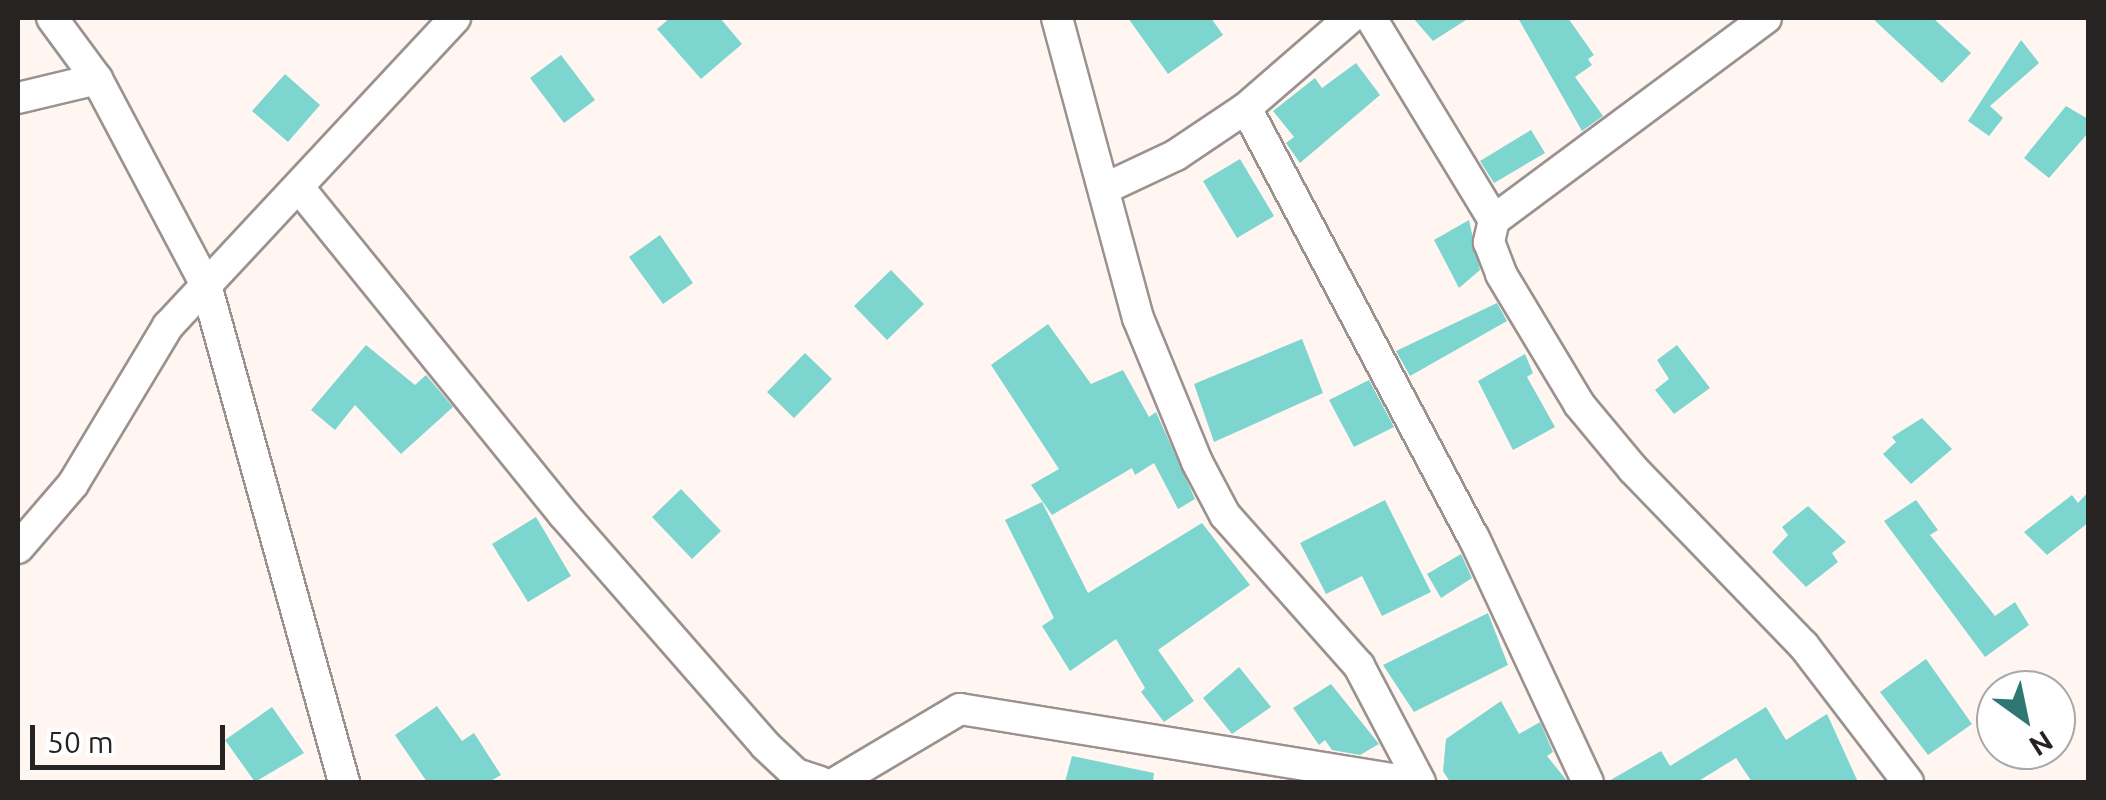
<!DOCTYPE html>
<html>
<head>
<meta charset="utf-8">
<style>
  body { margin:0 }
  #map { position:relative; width:2106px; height:800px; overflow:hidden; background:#fff6f2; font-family:Ubuntu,sans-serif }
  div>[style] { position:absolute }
  .building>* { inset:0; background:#7dd5cf }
  .roads { filter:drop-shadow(2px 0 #9b928f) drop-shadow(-2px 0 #9b928f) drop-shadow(0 2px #9b928f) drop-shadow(0 -2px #9b928f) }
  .street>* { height:30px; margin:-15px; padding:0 15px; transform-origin:15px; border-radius:15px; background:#fff }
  span { translate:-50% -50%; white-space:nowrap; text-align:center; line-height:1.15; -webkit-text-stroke:8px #fff; paint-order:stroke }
  .frame { position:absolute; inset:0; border:20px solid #272322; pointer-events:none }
  .north { position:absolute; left:1976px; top:670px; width:100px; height:100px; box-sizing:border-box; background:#fff; border:2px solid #a9a7a7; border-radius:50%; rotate:147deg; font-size:28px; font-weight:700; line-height:40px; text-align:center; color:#272322 }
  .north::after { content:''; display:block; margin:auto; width:35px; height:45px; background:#2e7773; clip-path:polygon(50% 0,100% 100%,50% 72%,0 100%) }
  .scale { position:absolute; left:30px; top:725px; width:195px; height:45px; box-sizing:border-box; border:5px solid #272322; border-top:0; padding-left:12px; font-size:30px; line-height:35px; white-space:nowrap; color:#272322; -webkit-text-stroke:8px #fff; paint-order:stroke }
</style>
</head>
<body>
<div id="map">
  <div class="building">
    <i style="clip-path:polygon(670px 18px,720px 18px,742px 44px,701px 79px,657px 29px)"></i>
    <i style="clip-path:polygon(1128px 18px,1211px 18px,1223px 35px,1168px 74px)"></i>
    <i style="clip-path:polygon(1413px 18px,1469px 18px,1433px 41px)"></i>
    <i style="clip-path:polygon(1518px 18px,1568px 18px,1594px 55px,1588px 59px,1592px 65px,1575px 77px,1603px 116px,1582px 131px)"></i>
    <i style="clip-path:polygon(1872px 18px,1933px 18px,1971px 53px,1942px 83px)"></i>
    <i style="clip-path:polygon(2021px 40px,2039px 63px,1990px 106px,2003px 118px,1989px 136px,1968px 121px)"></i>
    <i style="clip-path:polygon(561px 55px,595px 100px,564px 123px,530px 78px)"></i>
    <i style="clip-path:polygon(1356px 63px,1380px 95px,1300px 163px,1286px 143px,1294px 137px,1273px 111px,1315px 78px,1322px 88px)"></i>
    <i style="clip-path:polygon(285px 74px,320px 105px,288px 142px,252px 111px)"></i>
    <i style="clip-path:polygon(2066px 106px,2088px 119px,2088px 133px,2049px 178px,2024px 158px)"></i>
    <i style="clip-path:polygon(1531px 130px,1545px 153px,1494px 183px,1480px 161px)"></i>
    <i style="clip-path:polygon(1240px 159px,1274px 216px,1237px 238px,1203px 181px)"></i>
    <i style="clip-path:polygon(1469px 220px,1480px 270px,1459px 288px,1434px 240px)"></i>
    <i style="clip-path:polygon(660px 235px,693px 283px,663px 304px,629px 257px)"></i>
    <i style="clip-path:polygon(891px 270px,924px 304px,887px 340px,854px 306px)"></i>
    <i style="clip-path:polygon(1497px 303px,1507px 321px,1410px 376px,1396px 351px)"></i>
    <i style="clip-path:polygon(1048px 324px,1091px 384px,1123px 370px,1149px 417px,1156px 412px,1195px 499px,1178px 509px,1154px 463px,1135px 475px,1132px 468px,1052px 515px,1031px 485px,1059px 469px,991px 365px)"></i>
    <i style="clip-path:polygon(1302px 339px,1323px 393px,1214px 442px,1194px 384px)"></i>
    <i style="clip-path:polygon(366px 345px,415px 385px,426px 375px,453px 407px,401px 454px,355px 405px,335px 430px,311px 410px)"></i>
    <i style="clip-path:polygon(1677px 345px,1710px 388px,1674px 414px,1655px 390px,1669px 379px,1657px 360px)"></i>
    <i style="clip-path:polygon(805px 353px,832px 379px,794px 418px,767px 392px)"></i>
    <i style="clip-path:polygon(1525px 354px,1533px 373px,1527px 377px,1555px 427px,1513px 450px,1478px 381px)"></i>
    <i style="clip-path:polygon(1369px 380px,1394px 427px,1354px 447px,1329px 400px)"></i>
    <i style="clip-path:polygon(1922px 418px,1952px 449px,1911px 484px,1883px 454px,1896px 442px,1892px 437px)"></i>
    <i style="clip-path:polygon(681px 489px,721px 531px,692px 559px,652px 517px)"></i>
    <i style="clip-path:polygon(2088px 492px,2088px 523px,2047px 555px,2024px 532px,2072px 495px,2078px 503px)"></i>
    <i style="clip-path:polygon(1385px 500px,1431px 592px,1382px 616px,1362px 576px,1326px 594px,1300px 543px)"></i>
    <i style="clip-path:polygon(1916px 500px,1938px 530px,1930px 535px,1995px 616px,2015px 602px,2029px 625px,1985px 657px,1884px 521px)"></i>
    <i style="clip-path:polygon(1042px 502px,1088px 593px,1202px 523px,1250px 585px,1158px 650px,1194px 701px,1164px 722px,1141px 692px,1145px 688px,1116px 639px,1070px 671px,1042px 626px,1054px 618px,1005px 520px)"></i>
    <i style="clip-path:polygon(1808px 506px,1846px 542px,1832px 553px,1838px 562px,1806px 587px,1772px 552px,1788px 535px,1782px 527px)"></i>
    <i style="clip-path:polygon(536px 517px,571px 576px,528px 602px,492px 544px)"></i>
    <i style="clip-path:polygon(1461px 554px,1472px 578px,1441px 598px,1427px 574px)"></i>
    <i style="clip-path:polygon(1488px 613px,1508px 665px,1414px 712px,1383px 665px)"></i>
    <i style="clip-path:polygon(1926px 659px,1972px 724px,1928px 755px,1880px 692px)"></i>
    <i style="clip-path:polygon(1239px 667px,1271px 707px,1232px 734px,1203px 698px)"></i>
    <i style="clip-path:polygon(1331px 684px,1379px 744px,1360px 755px,1332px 750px,1325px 740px,1319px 745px,1293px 708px)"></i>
    <i style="clip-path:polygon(1501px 701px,1519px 734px,1540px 722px,1553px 752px,1547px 756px,1568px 782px,1450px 782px,1443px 771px,1446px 739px)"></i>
    <i style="clip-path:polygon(437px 706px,462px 741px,474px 733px,501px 775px,489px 782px,427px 782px,395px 735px)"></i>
    <i style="clip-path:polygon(272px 707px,304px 753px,255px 782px,225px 740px)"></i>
    <i style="clip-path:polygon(1766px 707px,1786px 740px,1827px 714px,1858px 782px,1752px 782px,1736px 758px,1697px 782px,1607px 782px,1661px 751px,1670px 766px)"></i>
    <i style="clip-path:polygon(1072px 756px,1154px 773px,1153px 782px,1065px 782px)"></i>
  </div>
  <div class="roads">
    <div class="street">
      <i style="left:52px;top:18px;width:76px;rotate:53.6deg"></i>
      <i style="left:97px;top:79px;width:233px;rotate:62.1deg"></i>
      <i style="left:206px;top:285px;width:516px;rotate:74.48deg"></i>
      <i style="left:1057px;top:18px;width:311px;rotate:74.9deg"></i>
      <i style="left:1138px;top:318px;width:156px;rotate:67.7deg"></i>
      <i style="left:1197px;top:462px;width:60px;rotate:62.2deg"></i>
      <i style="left:1225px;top:515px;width:202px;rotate:48.4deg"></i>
      <i style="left:1359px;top:666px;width:131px;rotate:62.3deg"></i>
      <i style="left:1371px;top:18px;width:237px;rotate:58.7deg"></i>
      <i style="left:1766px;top:18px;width:339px;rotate:143.4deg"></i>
      <i style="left:1494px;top:220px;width:23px;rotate:103deg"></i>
      <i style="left:1489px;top:242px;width:34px;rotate:69deg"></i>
      <i style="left:1501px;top:274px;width:152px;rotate:59deg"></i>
      <i style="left:1579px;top:404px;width:85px;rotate:50.3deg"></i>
      <i style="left:1633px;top:469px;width:246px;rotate:46deg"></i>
      <i style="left:1804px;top:646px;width:171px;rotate:52.6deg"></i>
      <i style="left:18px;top:98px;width:81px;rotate:-13.5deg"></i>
      <i style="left:1246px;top:108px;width:487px;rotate:62.1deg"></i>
      <i style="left:1474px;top:538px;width:269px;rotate:65deg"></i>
      <i style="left:1106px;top:188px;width:77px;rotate:-25.2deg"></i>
      <i style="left:1176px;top:155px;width:84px;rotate:-33.9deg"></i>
      <i style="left:1246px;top:108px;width:138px;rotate:-40.9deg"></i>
      <i style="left:300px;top:189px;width:419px;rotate:51deg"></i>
      <i style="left:564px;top:515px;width:305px;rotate:48.8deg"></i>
      <i style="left:765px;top:745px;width:42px;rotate:43.1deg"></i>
      <i style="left:796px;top:774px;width:25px;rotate:18deg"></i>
      <i style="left:18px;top:548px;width:84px;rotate:-49.3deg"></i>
      <i style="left:73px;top:484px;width:184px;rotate:-59deg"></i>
      <i style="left:168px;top:326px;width:421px;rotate:-47deg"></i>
      <i style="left:837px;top:782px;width:143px;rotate:-30.7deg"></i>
      <i style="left:960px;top:709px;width:458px;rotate:9.2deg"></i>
    </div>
  </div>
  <div class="frame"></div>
  <div class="north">N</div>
  <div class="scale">50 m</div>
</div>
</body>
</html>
